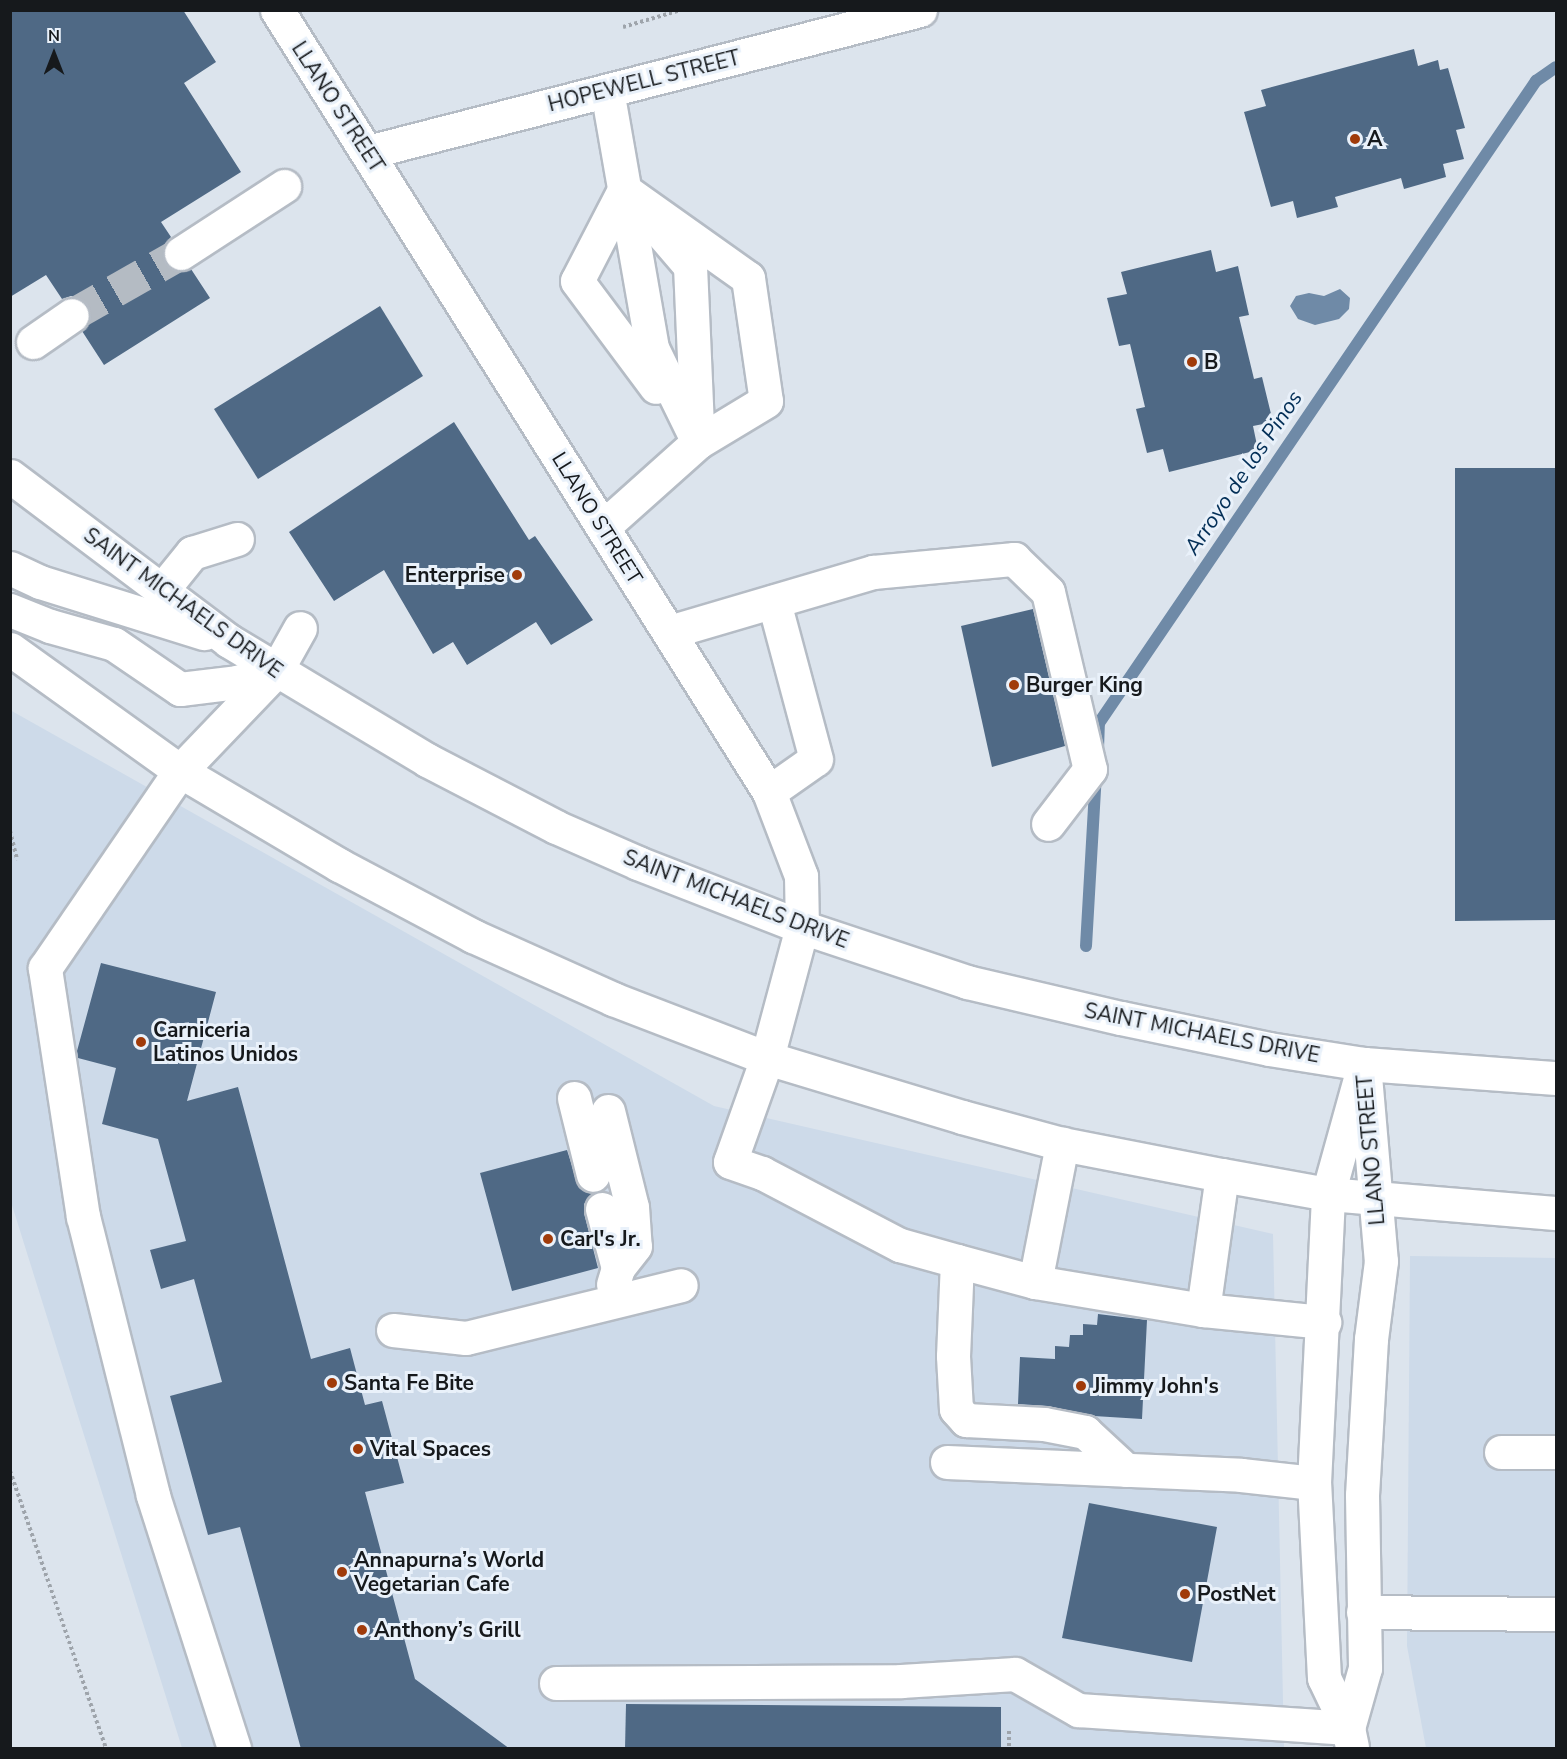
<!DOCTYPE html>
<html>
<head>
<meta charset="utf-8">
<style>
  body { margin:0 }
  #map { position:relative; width:1567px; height:1759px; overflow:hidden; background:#dce4ed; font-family:"Nunito Sans",sans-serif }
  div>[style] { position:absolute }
  .built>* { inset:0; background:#cddae9 }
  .water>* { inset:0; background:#6f8aa7 }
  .stream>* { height:12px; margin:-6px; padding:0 6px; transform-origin:6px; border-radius:6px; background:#6f8aa7 }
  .building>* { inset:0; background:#4f6985 }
  .minor-tunnel>* { height:33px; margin-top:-16.5px; transform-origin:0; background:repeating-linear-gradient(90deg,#b4bbc3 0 33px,transparent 0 49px) }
  .path>* { height:4px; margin-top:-2px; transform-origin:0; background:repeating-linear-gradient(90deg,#9ea4ab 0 3px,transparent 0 6px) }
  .roads { filter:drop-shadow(2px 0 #b5bcc5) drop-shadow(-2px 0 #b5bcc5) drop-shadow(0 2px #b5bcc5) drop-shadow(0 -2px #b5bcc5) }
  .minor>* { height:33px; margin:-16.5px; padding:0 16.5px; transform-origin:16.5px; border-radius:16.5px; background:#fff }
  .major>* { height:33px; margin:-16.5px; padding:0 16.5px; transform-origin:16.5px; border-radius:16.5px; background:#fff }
  .dots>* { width:16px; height:16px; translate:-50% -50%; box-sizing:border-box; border:3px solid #e9f1fa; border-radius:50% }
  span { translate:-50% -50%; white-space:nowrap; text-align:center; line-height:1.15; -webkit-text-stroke:6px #e9f1fa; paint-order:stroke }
  .street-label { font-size:21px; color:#16191c }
  .poi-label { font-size:21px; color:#16191c; font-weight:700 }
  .left { translate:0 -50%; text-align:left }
  .right { translate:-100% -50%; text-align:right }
  .water-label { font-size:22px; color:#032f57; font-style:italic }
  .frame { position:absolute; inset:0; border:12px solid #16191c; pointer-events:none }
  .north { position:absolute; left:24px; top:24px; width:60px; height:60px; -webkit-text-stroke:4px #e9f1fa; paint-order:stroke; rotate:0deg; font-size:16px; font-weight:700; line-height:24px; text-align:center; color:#16191c }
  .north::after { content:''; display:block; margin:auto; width:21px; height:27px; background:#16191c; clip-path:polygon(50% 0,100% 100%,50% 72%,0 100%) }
</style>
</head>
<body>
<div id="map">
  <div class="built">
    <i style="clip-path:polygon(10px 710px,714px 1106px,1273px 1234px,1284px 1748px,182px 1748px,11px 1202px)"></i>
    <i style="clip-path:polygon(1410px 1256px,1556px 1258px,1556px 1748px,1426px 1748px,1407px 1646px)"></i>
  </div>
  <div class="water">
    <i style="clip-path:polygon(1340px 289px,1350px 298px,1349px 309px,1339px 319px,1315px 325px,1298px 319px,1290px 306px,1296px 296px,1309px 293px,1324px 296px)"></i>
  </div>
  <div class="stream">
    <i style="left:1098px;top:749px;width:26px;rotate:-88deg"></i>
    <i style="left:1099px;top:723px;width:777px;rotate:-55.76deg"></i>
    <i style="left:1536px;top:81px;width:24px;rotate:-35deg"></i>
    <i style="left:1086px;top:946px;width:171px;rotate:-86.7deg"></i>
  </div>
  <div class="building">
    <i style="clip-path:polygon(10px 10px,183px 10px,216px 62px,184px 83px,241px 172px,161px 222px,171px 237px,164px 245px,162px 253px,165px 263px,173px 270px,183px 272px,191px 269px,210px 298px,104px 365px,82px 331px,89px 324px,91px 314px,88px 305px,81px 298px,71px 296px,62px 299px,46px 275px,10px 297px)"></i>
    <i style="clip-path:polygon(1414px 49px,1418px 66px,1438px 60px,1440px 70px,1448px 68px,1465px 128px,1456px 130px,1464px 159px,1443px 164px,1446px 177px,1404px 189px,1401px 178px,1335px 197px,1338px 207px,1297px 218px,1293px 201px,1271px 207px,1244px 112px,1266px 106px,1261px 90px)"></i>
    <i style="clip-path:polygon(1211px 250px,1216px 272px,1238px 266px,1249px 315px,1239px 317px,1254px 379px,1262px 377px,1273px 422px,1253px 426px,1258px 450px,1169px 472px,1163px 449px,1147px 453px,1136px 409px,1145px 407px,1130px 344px,1119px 346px,1107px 298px,1127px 294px,1121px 272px)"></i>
    <i style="clip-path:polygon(380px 306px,423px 376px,258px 479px,214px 409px)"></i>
    <i style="clip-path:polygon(454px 422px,529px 540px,535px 536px,593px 620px,551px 645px,536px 622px,467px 665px,453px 642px,433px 654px,384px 570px,334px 601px,289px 532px)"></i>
    <i style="clip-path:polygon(1455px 468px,1557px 468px,1557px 920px,1455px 921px)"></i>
    <i style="clip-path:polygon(1033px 609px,1065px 746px,992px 767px,961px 626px)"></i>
    <i style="clip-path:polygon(101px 963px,216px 992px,187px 1101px,238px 1087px,311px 1359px,350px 1348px,365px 1405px,382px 1401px,404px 1483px,365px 1492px,415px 1679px,510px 1749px,301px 1749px,240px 1527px,208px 1535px,170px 1396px,222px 1382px,194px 1279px,161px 1289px,150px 1250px,186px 1241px,158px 1139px,102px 1124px,116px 1068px,78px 1058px,77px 1051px)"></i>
    <i style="clip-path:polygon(567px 1150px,579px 1188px,593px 1193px,584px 1204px,584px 1213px,598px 1268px,512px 1291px,480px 1173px)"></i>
    <i style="clip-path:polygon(1098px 1314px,1147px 1320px,1142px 1419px,1094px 1416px,1048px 1406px,1018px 1404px,1020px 1357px,1055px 1359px,1055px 1346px,1069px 1347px,1070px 1335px,1083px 1335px,1083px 1324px,1097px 1325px)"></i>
    <i style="clip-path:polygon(1089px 1503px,1217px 1527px,1192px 1662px,1062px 1638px)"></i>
    <i style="clip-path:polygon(626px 1704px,1001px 1707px,1001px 1749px,625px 1749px)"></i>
  </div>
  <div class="minor-tunnel">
    <i style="left:72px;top:315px;width:125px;rotate:-29.6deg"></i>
  </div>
  <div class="path">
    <i style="left:623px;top:27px;width:60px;rotate:-16.3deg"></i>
    <i style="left:10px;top:831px;width:30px;rotate:76deg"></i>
    <i style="left:10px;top:1471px;width:293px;rotate:70.9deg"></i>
    <i style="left:1009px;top:1731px;width:17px;rotate:90deg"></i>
  </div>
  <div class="roads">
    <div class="minor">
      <i style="left:277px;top:10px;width:924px;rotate:57.82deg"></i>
      <i style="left:769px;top:792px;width:90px;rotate:69.1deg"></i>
      <i style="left:801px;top:876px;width:51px;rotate:88.9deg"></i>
      <i style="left:802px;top:927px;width:136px;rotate:105deg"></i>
      <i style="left:767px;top:1058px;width:110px;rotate:109.6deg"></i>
      <i style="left:730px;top:1162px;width:34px;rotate:19deg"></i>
      <i style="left:762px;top:1173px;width:156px;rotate:27.6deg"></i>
      <i style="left:900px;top:1245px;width:59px;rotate:15.7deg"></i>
      <i style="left:957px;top:1261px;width:81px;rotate:15.1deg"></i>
      <i style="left:1035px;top:1282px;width:170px;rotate:9.5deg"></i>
      <i style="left:1203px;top:1310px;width:122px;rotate:5.7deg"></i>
      <i style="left:368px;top:152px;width:570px;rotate:-14.43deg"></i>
      <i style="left:624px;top:190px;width:152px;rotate:35.4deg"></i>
      <i style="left:748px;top:278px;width:124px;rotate:81.7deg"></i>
      <i style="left:766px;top:401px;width:79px;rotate:148.9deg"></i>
      <i style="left:624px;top:190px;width:102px;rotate:117.3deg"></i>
      <i style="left:577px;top:281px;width:132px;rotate:53.3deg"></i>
      <i style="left:659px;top:230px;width:48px;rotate:49.3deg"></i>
      <i style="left:690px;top:266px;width:161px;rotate:87.5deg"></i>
      <i style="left:181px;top:253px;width:123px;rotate:-33deg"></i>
      <i style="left:33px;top:342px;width:47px;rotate:-34.7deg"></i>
      <i style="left:603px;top:527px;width:127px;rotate:-41.8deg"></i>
      <i style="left:698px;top:442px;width:105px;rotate:-116.1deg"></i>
      <i style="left:652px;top:348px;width:261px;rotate:-99.9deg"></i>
      <i style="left:162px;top:590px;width:48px;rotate:-51deg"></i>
      <i style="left:192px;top:553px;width:47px;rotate:-17.3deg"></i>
      <i style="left:669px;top:632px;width:213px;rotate:-16.4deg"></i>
      <i style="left:873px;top:572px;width:142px;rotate:-5.3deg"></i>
      <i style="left:1014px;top:559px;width:47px;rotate:44.1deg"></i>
      <i style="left:1048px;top:592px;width:182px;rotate:76.7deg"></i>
      <i style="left:1090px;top:769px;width:69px;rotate:127.4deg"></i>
      <i style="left:769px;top:792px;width:57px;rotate:-35.1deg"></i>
      <i style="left:816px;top:759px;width:163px;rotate:-105deg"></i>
      <i style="left:1364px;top:1064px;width:198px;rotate:85.1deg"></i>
      <i style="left:1381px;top:1261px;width:79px;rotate:97.3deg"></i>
      <i style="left:1371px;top:1339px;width:156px;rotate:93.3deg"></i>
      <i style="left:1362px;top:1495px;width:173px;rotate:89deg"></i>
      <i style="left:1365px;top:1668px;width:62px;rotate:105.8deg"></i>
      <i style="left:1348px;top:1728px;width:55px;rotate:-115.6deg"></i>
      <i style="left:1324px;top:1678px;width:195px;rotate:-92.9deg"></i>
      <i style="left:1314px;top:1483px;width:289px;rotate:-87.2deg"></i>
      <i style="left:1328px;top:1194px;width:135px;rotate:-74.5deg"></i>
      <i style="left:574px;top:1098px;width:79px;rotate:76.1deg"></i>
      <i style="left:608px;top:1111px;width:99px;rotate:76deg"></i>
      <i style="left:632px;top:1207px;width:39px;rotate:86deg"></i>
      <i style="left:635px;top:1246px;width:28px;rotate:128deg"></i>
      <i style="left:602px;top:1209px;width:61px;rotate:74.8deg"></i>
      <i style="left:618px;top:1268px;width:17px;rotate:107deg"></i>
      <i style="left:957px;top:1261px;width:95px;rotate:92.4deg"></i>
      <i style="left:953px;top:1356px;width:53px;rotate:86.8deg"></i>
      <i style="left:956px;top:1409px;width:15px;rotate:48deg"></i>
      <i style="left:966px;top:1420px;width:78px;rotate:2.9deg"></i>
      <i style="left:1044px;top:1424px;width:42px;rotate:11deg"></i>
      <i style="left:1085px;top:1432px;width:56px;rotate:42.8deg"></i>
      <i style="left:1035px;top:1282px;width:141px;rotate:-78.9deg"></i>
      <i style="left:1203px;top:1310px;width:136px;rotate:-82deg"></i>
      <i style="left:393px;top:1330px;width:73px;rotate:6.3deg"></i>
      <i style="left:466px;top:1338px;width:221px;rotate:-13.8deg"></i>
      <i style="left:1501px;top:1452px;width:55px"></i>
      <i style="left:947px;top:1462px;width:294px;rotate:2.5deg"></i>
      <i style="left:1241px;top:1475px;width:73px;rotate:6.3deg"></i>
      <i style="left:1363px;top:1612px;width:193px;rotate:0.6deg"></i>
      <i style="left:556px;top:1683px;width:345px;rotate:-0.3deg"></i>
      <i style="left:901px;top:1681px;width:114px;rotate:-3.5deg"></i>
      <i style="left:1015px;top:1674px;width:73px;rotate:29.7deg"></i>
      <i style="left:1078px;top:1710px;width:271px;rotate:3.8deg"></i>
      <i style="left:1348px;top:1728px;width:19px;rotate:78deg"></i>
      <i style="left:234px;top:1748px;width:266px;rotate:-107.8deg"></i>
      <i style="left:153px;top:1495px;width:287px;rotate:-104.1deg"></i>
      <i style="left:83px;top:1217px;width:252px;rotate:-98.7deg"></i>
      <i style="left:45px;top:968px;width:239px;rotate:-55.6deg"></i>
      <i style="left:180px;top:771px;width:139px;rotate:-46.2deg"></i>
      <i style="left:276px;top:671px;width:49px;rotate:-60.8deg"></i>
    </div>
    <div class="major">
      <i style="left:10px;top:476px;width:274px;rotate:37deg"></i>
      <i style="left:229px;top:641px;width:231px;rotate:31deg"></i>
      <i style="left:427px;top:760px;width:145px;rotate:27.4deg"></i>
      <i style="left:556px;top:827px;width:90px;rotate:23.7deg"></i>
      <i style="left:638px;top:863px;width:176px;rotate:21.3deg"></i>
      <i style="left:802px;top:927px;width:174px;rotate:18.4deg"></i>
      <i style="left:967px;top:982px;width:158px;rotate:13.2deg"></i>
      <i style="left:1121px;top:1018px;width:151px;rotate:11.8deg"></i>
      <i style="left:1269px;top:1049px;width:96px;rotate:9deg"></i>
      <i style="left:1364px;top:1064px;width:193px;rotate:4.2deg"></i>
      <i style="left:10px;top:568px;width:33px;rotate:25deg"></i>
      <i style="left:40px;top:582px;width:172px;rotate:17.3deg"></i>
      <i style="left:10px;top:610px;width:43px;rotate:21.8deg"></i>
      <i style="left:50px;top:626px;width:66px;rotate:15.7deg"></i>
      <i style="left:114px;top:644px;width:80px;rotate:34.3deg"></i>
      <i style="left:180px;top:689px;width:57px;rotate:-7deg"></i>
      <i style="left:237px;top:682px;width:41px;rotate:-15.8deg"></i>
      <i style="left:10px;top:649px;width:209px;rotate:35.7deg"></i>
      <i style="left:180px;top:771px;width:185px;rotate:30.6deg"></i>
      <i style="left:339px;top:865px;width:152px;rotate:27.9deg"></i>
      <i style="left:473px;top:936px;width:154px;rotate:24.2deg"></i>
      <i style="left:613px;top:999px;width:165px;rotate:21deg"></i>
      <i style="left:767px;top:1058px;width:204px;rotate:16.8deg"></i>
      <i style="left:962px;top:1117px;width:104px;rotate:15.1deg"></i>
      <i style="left:1062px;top:1144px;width:163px;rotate:11deg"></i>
      <i style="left:1222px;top:1175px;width:108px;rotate:10.2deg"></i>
      <i style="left:1328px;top:1194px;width:229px;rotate:4.8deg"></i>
    </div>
  </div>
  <div class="dots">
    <i style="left:1355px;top:139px;background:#a03b0a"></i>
    <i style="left:1192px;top:362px;background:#a03b0a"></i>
    <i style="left:517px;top:575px;background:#a03b0a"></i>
    <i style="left:1014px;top:685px;background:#a03b0a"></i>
    <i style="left:141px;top:1042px;background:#a03b0a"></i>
    <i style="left:548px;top:1239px;background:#a03b0a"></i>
    <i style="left:332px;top:1383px;background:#a03b0a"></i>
    <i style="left:1081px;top:1386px;background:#a03b0a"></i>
    <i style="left:358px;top:1449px;background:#a03b0a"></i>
    <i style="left:342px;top:1572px;background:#a03b0a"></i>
    <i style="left:1185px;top:1594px;background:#a03b0a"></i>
    <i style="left:362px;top:1630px;background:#a03b0a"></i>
  </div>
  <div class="street-label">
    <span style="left:644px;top:81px;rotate:-14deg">HOPEWELL STREET</span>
    <span style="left:338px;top:107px;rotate:57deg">LLANO STREET</span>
    <span style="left:597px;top:518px;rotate:58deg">LLANO STREET</span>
    <span style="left:183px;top:603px;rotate:36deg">SAINT MICHAELS DRIVE</span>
    <span style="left:736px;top:899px;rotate:21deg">SAINT MICHAELS DRIVE</span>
    <span style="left:1202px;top:1033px;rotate:11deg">SAINT MICHAELS DRIVE</span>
    <span style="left:1371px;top:1150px;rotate:-95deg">LLANO STREET</span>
  </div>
  <div class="poi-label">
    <span class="left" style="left:1367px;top:139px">A</span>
    <span class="left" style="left:1204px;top:362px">B</span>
    <span class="right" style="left:505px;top:575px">Enterprise</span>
    <span class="left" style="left:1026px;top:685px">Burger King</span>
    <span class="left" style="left:153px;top:1042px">Carniceria<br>Latinos Unidos</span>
    <span class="left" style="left:560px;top:1239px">Carl's Jr.</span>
    <span class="left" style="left:344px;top:1383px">Santa Fe Bite</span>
    <span class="left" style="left:1093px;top:1386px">Jimmy John's</span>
    <span class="left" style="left:370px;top:1449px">Vital Spaces</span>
    <span class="left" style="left:354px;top:1572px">Annapurna’s World<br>Vegetarian Cafe</span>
    <span class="left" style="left:1197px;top:1594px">PostNet</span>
    <span class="left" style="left:374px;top:1630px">Anthony’s Grill</span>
  </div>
  <div class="water-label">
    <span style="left:1244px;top:473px;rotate:-56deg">Arroyo de los Pinos</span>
  </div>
  <div class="frame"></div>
  <div class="north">N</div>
</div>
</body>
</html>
